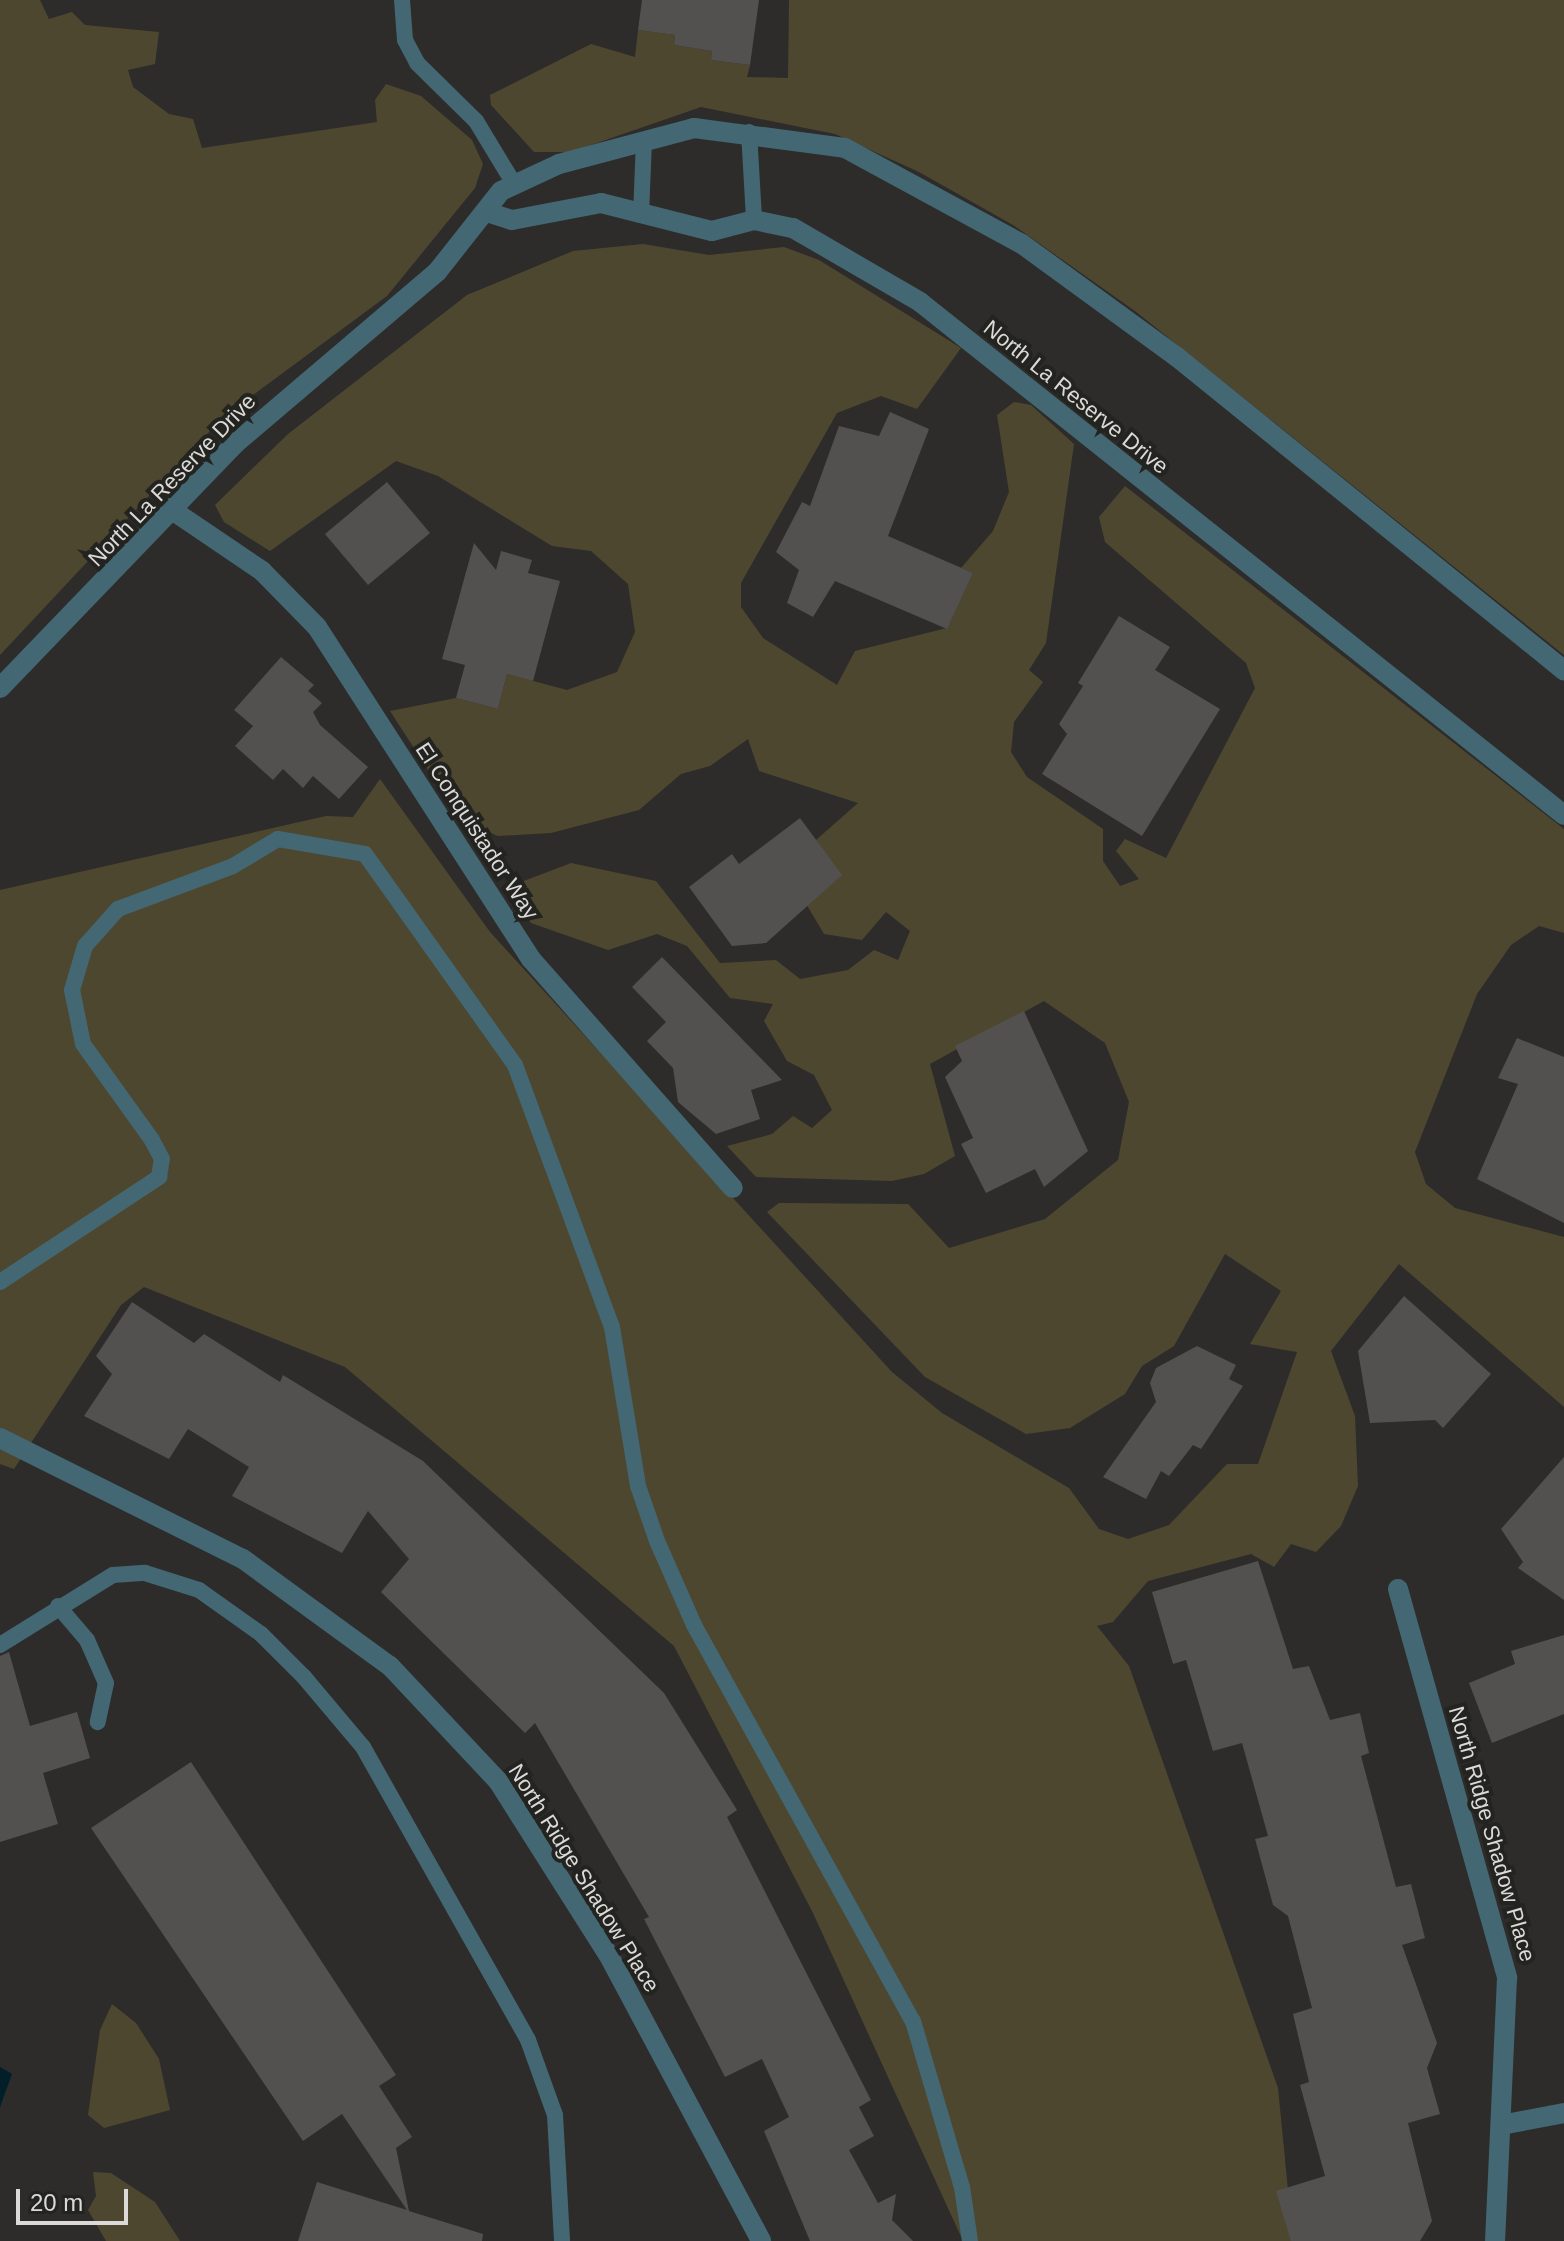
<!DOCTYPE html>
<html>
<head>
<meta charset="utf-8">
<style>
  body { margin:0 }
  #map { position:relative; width:1564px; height:2241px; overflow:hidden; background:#2d2c2a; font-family:Arial,sans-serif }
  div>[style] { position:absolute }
  .green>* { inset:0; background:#4e4730 }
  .water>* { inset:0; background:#001f28 }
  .building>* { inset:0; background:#52514f }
  .service>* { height:16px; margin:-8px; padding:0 8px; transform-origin:8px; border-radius:8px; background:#436873 }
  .minor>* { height:20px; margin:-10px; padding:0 10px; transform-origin:10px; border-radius:10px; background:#436873 }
  .tertiary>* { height:20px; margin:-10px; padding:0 10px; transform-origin:10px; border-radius:10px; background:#436873 }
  span { translate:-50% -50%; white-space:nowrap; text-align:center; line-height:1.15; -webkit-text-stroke:8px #232320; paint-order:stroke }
  .street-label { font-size:22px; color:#dbdad9 }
  .scale { position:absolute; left:16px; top:2189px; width:112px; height:36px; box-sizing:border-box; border:4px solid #dbdad9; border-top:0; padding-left:10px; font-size:24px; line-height:28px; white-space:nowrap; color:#dbdad9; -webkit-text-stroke:6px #232320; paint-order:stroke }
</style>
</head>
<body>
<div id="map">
  <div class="green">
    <i style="clip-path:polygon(0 0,40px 0,49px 19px,72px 12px,85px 25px,159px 32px,155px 64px,128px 70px,133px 87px,169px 114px,193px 119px,202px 148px,377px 122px,375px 100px,386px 84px,421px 96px,472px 140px,483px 164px,475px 188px,387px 296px,223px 417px,0 655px)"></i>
    <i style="clip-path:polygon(789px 0,1564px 0,1564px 655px,1135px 311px,1013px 225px,919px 172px,835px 134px,701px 107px,571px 152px,534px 152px,491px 105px,490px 95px,591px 44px,635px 57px,638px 30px,675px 35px,674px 45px,712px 51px,711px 60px,750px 65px,747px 77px,788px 78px)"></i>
    <i style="clip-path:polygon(643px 244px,709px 255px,784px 247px,819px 260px,961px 348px,917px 409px,881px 396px,837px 413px,741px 583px,741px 607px,763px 638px,837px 685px,855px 651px,947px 628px,973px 573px,961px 568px,993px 531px,1009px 492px,997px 415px,1014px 402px,1031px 405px,1074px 444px,1046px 643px,1029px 670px,1043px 682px,1014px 722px,1011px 752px,1027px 777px,1103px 829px,1103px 861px,1120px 886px,1139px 879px,1116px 851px,1125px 839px,1166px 858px,1255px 688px,1246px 663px,1105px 542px,1099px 517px,1125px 486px,1564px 829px,1564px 933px,1539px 926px,1511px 945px,1477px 994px,1415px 1152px,1426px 1184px,1455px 1208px,1564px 1237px,1564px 1407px,1399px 1264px,1331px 1351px,1355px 1416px,1358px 1486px,1341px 1526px,1316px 1552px,1291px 1544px,1274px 1567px,1251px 1554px,1148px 1581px,1113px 1622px,1097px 1626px,1129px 1666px,1278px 2088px,1293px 2241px,963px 2241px,813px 1913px,674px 1646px,345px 1367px,144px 1287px,121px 1305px,14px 1469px,0 1464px,0 890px,326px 816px,353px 817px,380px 779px,490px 932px,892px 1372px,942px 1413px,1069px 1488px,1099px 1529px,1128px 1539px,1169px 1525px,1227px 1464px,1258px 1464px,1297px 1352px,1250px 1344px,1281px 1291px,1225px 1254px,1174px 1346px,1142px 1366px,1125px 1394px,1070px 1428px,1026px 1434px,925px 1377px,767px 1212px,779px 1203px,908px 1204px,949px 1248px,1045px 1219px,1118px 1160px,1129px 1102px,1105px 1043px,1044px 1001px,930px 1064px,955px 1156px,924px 1174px,892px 1181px,756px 1177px,727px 1146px,772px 1134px,793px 1116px,812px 1128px,832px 1110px,814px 1075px,787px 1061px,764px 1021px,773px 1004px,730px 998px,687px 946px,657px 934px,608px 950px,531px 923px,508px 887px,571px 863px,656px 881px,720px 963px,776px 960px,800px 979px,848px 970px,874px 950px,898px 960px,910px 931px,886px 912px,862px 940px,824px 934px,805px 902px,816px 840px,858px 803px,759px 771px,748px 739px,710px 766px,681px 774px,639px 810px,551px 833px,498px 836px,462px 822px,390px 711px,456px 698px,498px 709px,507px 674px,567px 690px,617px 672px,635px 632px,628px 584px,591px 551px,552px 546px,438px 476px,396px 461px,270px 551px,224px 522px,215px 505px,288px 434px,467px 295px,573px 251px)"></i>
    <i style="clip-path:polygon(112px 2004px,136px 2023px,159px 2059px,170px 2110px,104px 2128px,88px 2115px,100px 2030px)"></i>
    <i style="clip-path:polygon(93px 2172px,111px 2173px,155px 2202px,180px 2241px,106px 2241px,88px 2210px,96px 2196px)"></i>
  </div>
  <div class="water">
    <i style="clip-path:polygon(0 2067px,12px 2074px,0 2107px)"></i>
  </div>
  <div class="building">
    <i style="clip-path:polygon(642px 0,759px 0,750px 65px,711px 60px,712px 51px,674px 45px,675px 35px,638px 30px)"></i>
    <i style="clip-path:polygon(890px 412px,929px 429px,888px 536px,973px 573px,947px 629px,835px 581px,813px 617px,787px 603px,799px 570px,776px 552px,802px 502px,810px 506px,839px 426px,879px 436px)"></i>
    <i style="clip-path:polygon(387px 482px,430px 533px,368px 585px,325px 534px)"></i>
    <i style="clip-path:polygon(474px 543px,496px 570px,501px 551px,532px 560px,528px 573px,560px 581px,533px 681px,507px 674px,498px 709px,456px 698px,465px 665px,442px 659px)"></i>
    <i style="clip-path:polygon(1119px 616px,1170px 647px,1155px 670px,1220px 709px,1142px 836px,1042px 774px,1067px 734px,1059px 724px,1083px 686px,1078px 683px)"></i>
    <i style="clip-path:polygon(281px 657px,314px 685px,308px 691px,322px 703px,313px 712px,320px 725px,368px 767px,339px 799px,313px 776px,303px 788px,283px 769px,273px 780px,235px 746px,253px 726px,234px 710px)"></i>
    <i style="clip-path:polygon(800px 818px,842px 875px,766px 943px,732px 946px,689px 887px,732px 854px,739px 864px)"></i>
    <i style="clip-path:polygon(662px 957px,782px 1080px,751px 1090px,760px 1119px,716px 1134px,678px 1102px,673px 1068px,647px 1041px,666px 1022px,632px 987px)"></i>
    <i style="clip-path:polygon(1024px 1011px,1088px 1151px,1044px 1187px,1035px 1169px,986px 1193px,961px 1144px,973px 1138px,945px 1077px,962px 1061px,955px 1046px)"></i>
    <i style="clip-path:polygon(1517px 1038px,1564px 1057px,1564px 1223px,1477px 1179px,1518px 1084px,1498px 1078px)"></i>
    <i style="clip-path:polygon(1404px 1296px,1491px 1374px,1443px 1428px,1435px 1420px,1370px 1423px,1358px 1351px)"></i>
    <i style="clip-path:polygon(132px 1302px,194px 1343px,204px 1334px,280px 1382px,283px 1375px,423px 1461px,664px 1693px,737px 1810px,727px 1817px,871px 2100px,859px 2107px,874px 2136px,849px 2150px,878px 2203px,896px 2194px,892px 2220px,913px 2241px,810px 2241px,764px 2131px,789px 2117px,762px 2059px,725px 2077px,644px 1919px,649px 1917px,535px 1723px,525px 1733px,381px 1592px,409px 1559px,368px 1511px,342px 1553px,232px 1496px,249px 1467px,188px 1429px,169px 1459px,84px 1416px,112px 1374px,96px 1356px)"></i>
    <i style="clip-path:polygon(1197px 1346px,1236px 1365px,1229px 1379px,1243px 1386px,1201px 1449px,1193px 1445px,1169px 1476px,1161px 1471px,1146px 1499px,1103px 1477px,1156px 1402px,1150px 1383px,1156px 1368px)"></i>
    <i style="clip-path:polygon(1564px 1457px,1564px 1600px,1518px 1568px,1523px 1562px,1501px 1529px)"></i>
    <i style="clip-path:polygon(1258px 1561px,1293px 1669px,1309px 1666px,1330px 1720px,1360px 1713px,1369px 1753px,1361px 1756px,1396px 1887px,1411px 1884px,1425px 1938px,1402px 1945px,1437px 2043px,1427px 2068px,1440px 2114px,1408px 2123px,1432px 2221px,1420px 2241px,1291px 2241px,1276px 2191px,1325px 2176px,1300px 2085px,1309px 2082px,1293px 2014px,1312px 2008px,1288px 1916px,1273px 1905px,1255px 1839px,1268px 1836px,1242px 1743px,1213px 1751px,1186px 1660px,1173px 1664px,1152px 1592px)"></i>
    <i style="clip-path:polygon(1564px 1635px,1564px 1714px,1492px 1743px,1469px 1683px,1515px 1664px,1511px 1651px)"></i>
    <i style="clip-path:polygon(9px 1652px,30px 1726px,77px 1712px,90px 1758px,43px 1773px,58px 1824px,0 1842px,0 1656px)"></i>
    <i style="clip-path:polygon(191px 1762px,396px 2075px,379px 2086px,412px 2137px,396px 2148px,409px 2211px,483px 2234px,482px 2241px,298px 2241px,317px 2182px,407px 2210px,342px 2114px,303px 2141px,91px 1828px)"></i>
  </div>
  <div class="service">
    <i style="left:402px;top:0;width:40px;rotate:85.7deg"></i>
    <i style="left:405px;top:40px;width:26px;rotate:62deg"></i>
    <i style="left:417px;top:63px;width:83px;rotate:44.5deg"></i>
    <i style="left:476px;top:121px;width:71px;rotate:58.8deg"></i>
    <i style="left:749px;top:132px;width:88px;rotate:86.7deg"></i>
    <i style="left:641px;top:215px;width:74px;rotate:-87.7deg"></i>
    <i style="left:0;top:1282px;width:191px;rotate:-33.4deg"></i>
    <i style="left:159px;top:1177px;width:18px;rotate:-81deg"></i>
    <i style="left:162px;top:1159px;width:21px;rotate:-118deg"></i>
    <i style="left:152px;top:1140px;width:118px;rotate:-125.7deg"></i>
    <i style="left:83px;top:1044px;width:55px;rotate:-101.5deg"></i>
    <i style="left:72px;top:990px;width:46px;rotate:-73.5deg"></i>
    <i style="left:85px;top:946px;width:50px;rotate:-48.3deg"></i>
    <i style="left:118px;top:909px;width:123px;rotate:-20.5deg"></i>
    <i style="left:233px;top:866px;width:52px;rotate:-31deg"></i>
    <i style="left:278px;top:839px;width:88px;rotate:9.8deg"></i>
    <i style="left:365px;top:854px;width:259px;rotate:54.6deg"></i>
    <i style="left:515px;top:1065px;width:279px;rotate:69.7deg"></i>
    <i style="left:612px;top:1327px;width:161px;rotate:80.7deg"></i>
    <i style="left:638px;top:1486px;width:58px;rotate:70.9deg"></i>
    <i style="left:657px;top:1541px;width:92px;rotate:66.2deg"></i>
    <i style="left:694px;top:1625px;width:453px;rotate:61.1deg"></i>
    <i style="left:913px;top:2021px;width:173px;rotate:73.6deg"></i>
    <i style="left:962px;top:2187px;width:55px;rotate:81.6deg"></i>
    <i style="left:58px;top:1606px;width:45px;rotate:49.5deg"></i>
    <i style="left:87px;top:1640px;width:47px;rotate:66.2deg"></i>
    <i style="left:106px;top:1683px;width:40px;rotate:102deg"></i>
    <i style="left:0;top:1645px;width:133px;rotate:-31.8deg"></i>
    <i style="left:113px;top:1575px;width:32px;rotate:-4deg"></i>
    <i style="left:145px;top:1573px;width:57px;rotate:17.5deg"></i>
    <i style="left:199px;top:1590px;width:76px;rotate:35.4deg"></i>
    <i style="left:261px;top:1634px;width:61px;rotate:45deg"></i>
    <i style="left:304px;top:1677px;width:92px;rotate:49.9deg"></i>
    <i style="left:363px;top:1747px;width:336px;rotate:60.6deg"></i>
    <i style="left:528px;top:2040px;width:80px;rotate:70.2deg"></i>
    <i style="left:555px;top:2115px;width:126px;rotate:86.8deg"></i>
  </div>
  <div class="minor">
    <i style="left:175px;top:512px;width:105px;rotate:34.1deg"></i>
    <i style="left:262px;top:571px;width:78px;rotate:45.5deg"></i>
    <i style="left:317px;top:627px;width:395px;rotate:57.2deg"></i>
    <i style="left:531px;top:959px;width:305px;rotate:48.6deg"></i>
    <i style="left:0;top:1438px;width:271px;rotate:26.5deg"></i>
    <i style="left:243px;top:1559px;width:182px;rotate:36.1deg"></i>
    <i style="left:390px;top:1666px;width:158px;rotate:46.8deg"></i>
    <i style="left:498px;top:1781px;width:205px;rotate:57.6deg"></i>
    <i style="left:608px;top:1954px;width:325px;rotate:61.9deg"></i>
    <i style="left:1398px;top:1589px;width:404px;rotate:74.3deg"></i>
    <i style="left:1507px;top:1978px;width:263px;rotate:92.6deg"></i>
    <i style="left:1501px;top:2125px;width:64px;rotate:-10.8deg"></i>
  </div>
  <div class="tertiary">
    <i style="left:487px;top:212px;width:26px;rotate:18deg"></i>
    <i style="left:512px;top:220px;width:91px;rotate:-10.8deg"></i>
    <i style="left:601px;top:203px;width:114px;rotate:14.2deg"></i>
    <i style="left:712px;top:231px;width:43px;rotate:-14.7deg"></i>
    <i style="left:754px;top:220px;width:40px;rotate:12deg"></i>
    <i style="left:793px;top:228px;width:147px;rotate:30.2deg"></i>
    <i style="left:920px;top:302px;width:823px;rotate:38.54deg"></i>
    <i style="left:0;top:688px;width:340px;rotate:-46.1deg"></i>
    <i style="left:236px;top:443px;width:264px;rotate:-40.4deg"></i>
    <i style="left:437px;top:272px;width:103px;rotate:-51.7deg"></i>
    <i style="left:501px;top:191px;width:64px;rotate:-25deg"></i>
    <i style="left:559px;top:164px;width:140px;rotate:-14.9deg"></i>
    <i style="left:694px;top:128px;width:152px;rotate:7.5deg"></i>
    <i style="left:845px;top:148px;width:201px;rotate:28.5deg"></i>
    <i style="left:1022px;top:244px;width:192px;rotate:36.1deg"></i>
    <i style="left:1177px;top:357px;width:498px;rotate:39deg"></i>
  </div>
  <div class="street-label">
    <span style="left:1076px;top:397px;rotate:39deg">North La Reserve Drive</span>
    <span style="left:172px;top:480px;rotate:-46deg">North La Reserve Drive</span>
    <span style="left:477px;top:831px;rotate:57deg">El Conquistador Way</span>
    <span style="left:1492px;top:1834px;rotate:74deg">North Ridge Shadow Place</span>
    <span style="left:584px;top:1878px;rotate:58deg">North Ridge Shadow Place</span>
  </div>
  <div class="scale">20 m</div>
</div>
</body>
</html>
